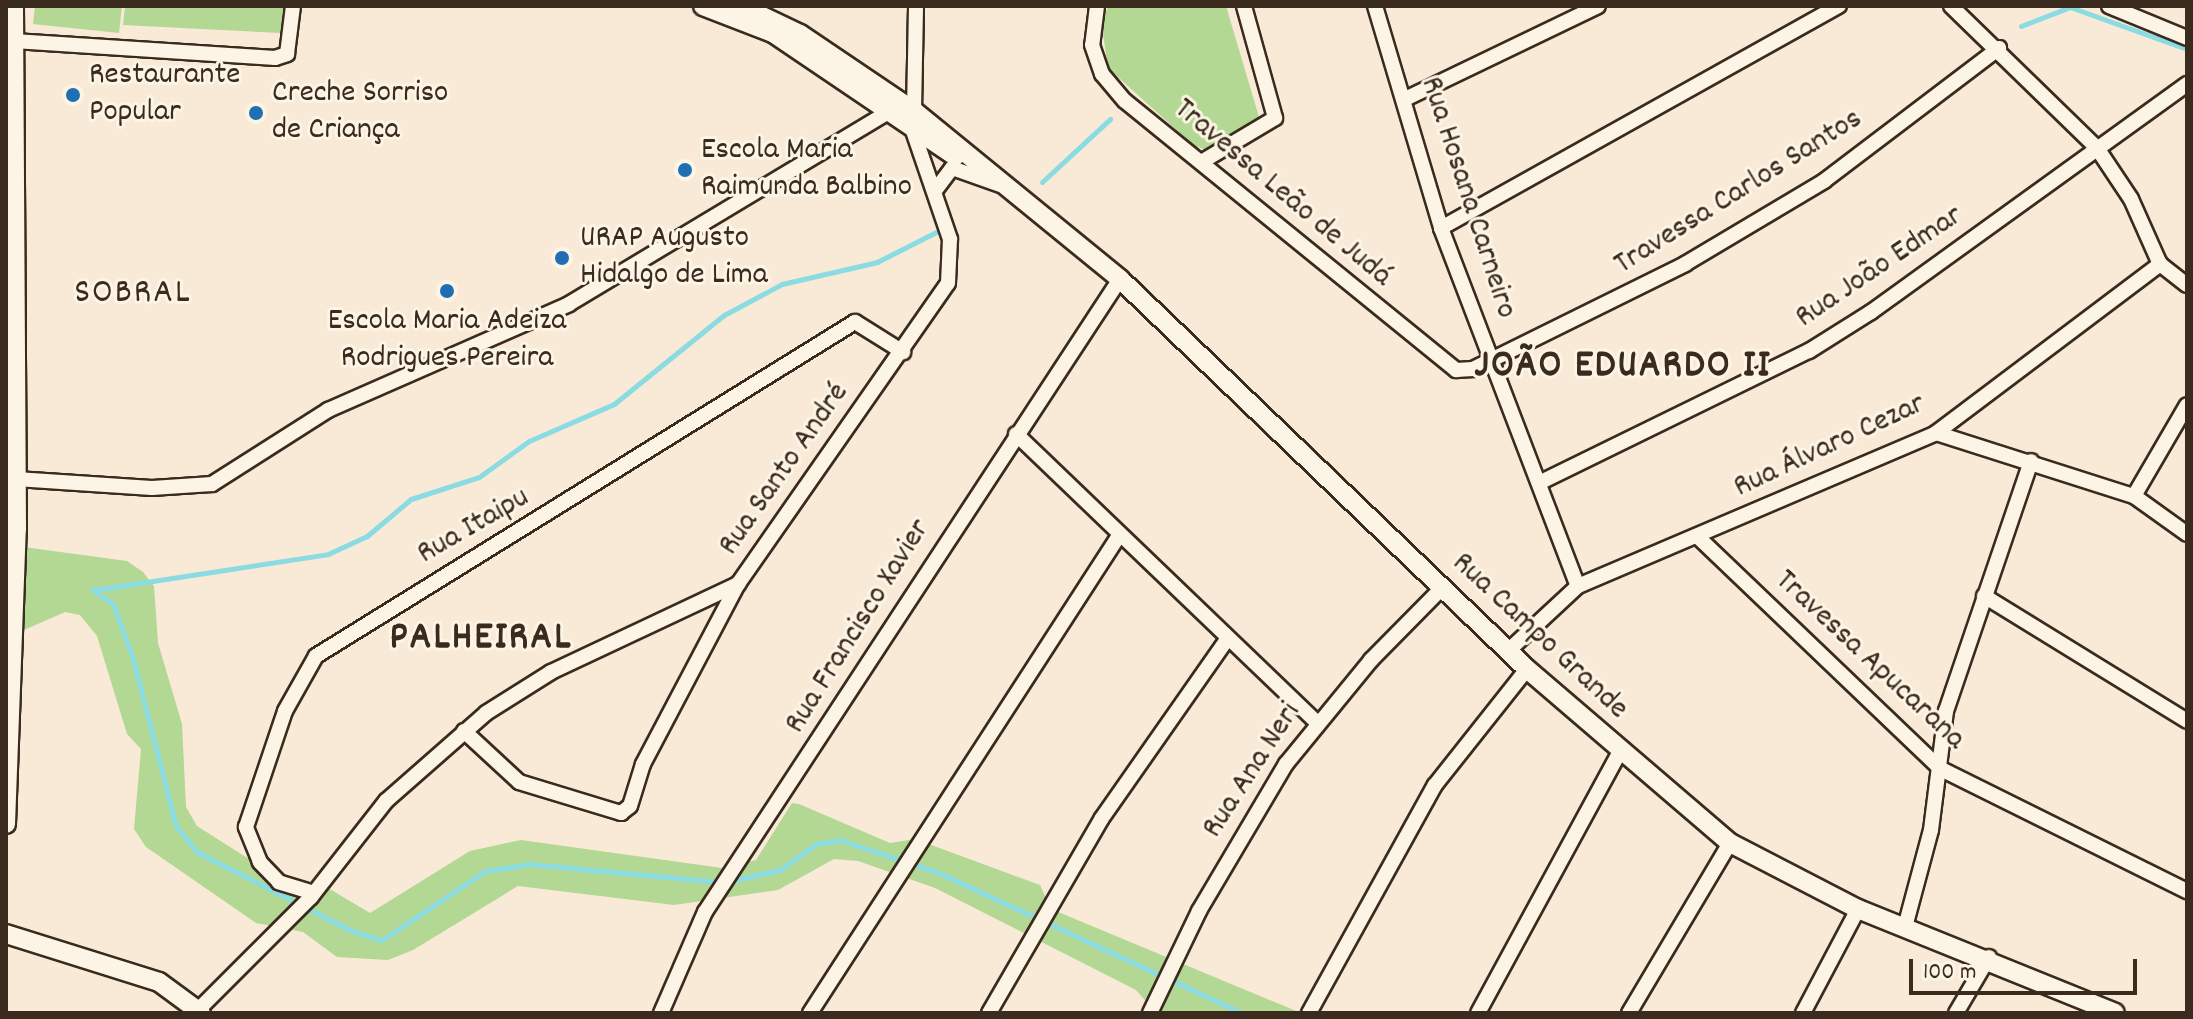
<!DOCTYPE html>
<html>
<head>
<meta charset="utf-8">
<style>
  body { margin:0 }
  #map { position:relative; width:2193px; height:1019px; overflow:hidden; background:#f9e9d7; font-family:Dekko,sans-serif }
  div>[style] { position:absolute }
  .green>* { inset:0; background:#b3d893 }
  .stream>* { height:5px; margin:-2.5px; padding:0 2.5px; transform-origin:2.5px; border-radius:2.5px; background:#8adce2 }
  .roads { filter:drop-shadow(2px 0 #3b2a1e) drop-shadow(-2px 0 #3b2a1e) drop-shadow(0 2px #3b2a1e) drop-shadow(0 -2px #3b2a1e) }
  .minor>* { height:14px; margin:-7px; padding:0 7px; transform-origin:7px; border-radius:7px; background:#fcf5e5 }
  .tertiary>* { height:18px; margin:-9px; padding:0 9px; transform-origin:9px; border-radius:9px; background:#fcf5e5 }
  .dots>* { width:22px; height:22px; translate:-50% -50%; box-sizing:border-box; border:4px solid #fcf5e5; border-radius:50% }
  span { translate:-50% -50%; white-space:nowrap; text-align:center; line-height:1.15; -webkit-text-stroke:6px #fcf5e5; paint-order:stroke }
  .poi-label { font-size:32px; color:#3b2a1e }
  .left { translate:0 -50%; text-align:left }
  .street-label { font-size:32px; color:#3b2a1e }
  .quarter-label { font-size:36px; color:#3b2a1e; letter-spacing:2px }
  .district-label { font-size:40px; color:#3b2a1e; font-weight:700; letter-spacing:2px }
  .frame { position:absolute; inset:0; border:8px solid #3b2a1e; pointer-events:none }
  .scale { position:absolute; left:1909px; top:959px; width:228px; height:36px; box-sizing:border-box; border:4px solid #3b2a1e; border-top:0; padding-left:10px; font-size:24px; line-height:28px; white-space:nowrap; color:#3b2a1e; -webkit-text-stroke:6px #fcf5e5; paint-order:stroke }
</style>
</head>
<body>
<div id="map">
  <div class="green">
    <i style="clip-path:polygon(35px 6px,122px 6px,119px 33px,33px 24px)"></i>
    <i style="clip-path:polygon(125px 6px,286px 6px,281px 33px,123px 25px)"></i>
    <i style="clip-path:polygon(1109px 6px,1226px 6px,1259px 117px,1255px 125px,1206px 150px,1193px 145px,1108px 68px,1101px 19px)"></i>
    <i style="clip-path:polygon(16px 546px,127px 561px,143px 572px,154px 586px,158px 643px,182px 724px,186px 807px,197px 826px,271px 873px,328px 888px,370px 913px,470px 851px,521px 840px,722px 868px,756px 860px,792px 803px,799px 804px,890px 843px,915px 839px,1040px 885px,1051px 909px,1301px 1013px,1156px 1013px,1136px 990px,935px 888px,858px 861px,834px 859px,778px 890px,674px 905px,518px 886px,413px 950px,388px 960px,337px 957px,303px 932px,256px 923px,146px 847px,134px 829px,141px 749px,127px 734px,97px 636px,80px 615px,65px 612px,15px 634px)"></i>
  </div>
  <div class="stream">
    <i style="left:2021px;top:26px;width:53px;rotate:-21.2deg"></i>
    <i style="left:2070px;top:7px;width:124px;rotate:19.7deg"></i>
    <i style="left:1042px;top:182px;width:93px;rotate:-42.8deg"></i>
    <i style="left:93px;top:590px;width:24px;rotate:35deg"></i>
    <i style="left:113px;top:604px;width:59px;rotate:70deg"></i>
    <i style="left:133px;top:659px;width:172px;rotate:75.6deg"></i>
    <i style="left:176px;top:826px;width:33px;rotate:51deg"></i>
    <i style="left:197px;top:852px;width:174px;rotate:27deg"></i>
    <i style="left:352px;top:931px;width:31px;rotate:17deg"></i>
    <i style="left:382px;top:940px;width:124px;rotate:-33.8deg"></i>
    <i style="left:485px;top:871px;width:45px;rotate:-9deg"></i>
    <i style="left:529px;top:864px;width:192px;rotate:5.4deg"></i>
    <i style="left:94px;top:590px;width:237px;rotate:-8.7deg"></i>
    <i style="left:328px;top:554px;width:43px;rotate:-24.8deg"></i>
    <i style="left:367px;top:536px;width:57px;rotate:-40.1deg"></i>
    <i style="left:411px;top:499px;width:71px;rotate:-17.9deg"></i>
    <i style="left:479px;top:477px;width:62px;rotate:-35.8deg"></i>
    <i style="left:529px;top:441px;width:93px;rotate:-23.5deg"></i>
    <i style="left:614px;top:404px;width:141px;rotate:-39deg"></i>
    <i style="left:724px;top:315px;width:66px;rotate:-28.1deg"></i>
    <i style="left:782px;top:284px;width:98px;rotate:-13deg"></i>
    <i style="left:877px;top:262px;width:68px;rotate:-26.9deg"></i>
    <i style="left:730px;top:881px;width:51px;rotate:-12.4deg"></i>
    <i style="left:780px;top:870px;width:44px;rotate:-35.8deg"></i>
    <i style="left:816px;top:844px;width:24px;rotate:-9deg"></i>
    <i style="left:840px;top:840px;width:102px;rotate:18.3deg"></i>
    <i style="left:937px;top:872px;width:336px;rotate:24.8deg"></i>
  </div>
  <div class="roads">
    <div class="minor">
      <i style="left:1097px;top:6px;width:39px;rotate:97deg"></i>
      <i style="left:1092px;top:45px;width:31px;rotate:71deg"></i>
      <i style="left:1102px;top:74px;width:35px;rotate:50deg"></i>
      <i style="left:1125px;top:101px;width:427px;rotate:39.1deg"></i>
      <i style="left:1456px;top:370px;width:17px;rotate:-3deg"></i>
      <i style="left:1473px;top:369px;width:237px;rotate:-26.3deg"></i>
      <i style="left:1685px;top:264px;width:162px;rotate:-30.8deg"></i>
      <i style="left:1824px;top:181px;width:220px;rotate:-37.2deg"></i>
      <i style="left:1375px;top:6px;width:232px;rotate:73.4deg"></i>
      <i style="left:1441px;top:228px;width:383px;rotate:69.1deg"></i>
      <i style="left:1951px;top:6px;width:204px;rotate:44.2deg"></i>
      <i style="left:2097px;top:148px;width:61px;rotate:56.3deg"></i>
      <i style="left:2131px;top:199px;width:71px;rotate:66deg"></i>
      <i style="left:2160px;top:264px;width:34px;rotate:38deg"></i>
      <i style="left:2109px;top:6px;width:84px;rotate:22.3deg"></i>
      <i style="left:14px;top:41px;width:262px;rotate:3.7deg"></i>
      <i style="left:275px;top:58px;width:13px;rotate:-18deg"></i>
      <i style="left:287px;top:54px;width:48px;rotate:-82.9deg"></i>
      <i style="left:1405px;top:99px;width:214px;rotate:-25.7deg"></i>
      <i style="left:914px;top:111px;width:105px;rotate:-88.9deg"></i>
      <i style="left:1203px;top:161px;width:84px;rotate:-30.8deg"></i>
      <i style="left:1275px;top:118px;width:116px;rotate:-105.5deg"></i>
      <i style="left:937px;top:188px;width:25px;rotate:-53deg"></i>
      <i style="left:952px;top:168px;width:51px;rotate:19.5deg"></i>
      <i style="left:1441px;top:228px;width:456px;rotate:-29.2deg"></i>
      <i style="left:1936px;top:433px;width:208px;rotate:17.7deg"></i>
      <i style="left:2134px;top:496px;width:65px;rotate:35.6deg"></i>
      <i style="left:1016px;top:434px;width:416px;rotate:43.8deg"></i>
      <i style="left:16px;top:479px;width:136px;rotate:3.8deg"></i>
      <i style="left:152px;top:488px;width:60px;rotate:-3.8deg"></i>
      <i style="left:212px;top:484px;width:138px;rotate:-32.5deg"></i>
      <i style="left:328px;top:410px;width:263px;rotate:-23.7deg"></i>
      <i style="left:569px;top:304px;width:369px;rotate:-31deg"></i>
      <i style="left:1539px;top:483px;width:301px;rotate:-26.1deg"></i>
      <i style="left:1809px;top:351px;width:73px;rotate:-32.2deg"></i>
      <i style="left:1871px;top:312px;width:390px;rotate:-35.8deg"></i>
      <i style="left:2134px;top:496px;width:105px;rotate:-59.8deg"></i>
      <i style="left:1699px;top:538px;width:335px;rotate:43.7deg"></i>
      <i style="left:1941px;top:769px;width:275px;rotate:26.4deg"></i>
      <i style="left:1984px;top:596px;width:238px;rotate:31.6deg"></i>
      <i style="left:1508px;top:651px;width:96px;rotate:-42.9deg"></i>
      <i style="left:1578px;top:586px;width:389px;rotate:-23.1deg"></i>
      <i style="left:1936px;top:433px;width:281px;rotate:-37deg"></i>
      <i style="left:464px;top:731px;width:75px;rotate:42.8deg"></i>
      <i style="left:519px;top:782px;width:107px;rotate:16.9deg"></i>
      <i style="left:621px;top:813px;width:11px;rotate:-38deg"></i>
      <i style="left:630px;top:806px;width:44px;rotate:-72.8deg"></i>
      <i style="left:643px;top:764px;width:204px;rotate:-62.2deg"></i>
      <i style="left:738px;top:584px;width:367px;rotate:-55.1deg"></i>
      <i style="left:948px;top:283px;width:44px;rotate:-87.4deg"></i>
      <i style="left:950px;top:239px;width:114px;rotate:-108.9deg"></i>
      <i style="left:314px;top:893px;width:37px;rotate:-163deg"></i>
      <i style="left:279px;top:882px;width:28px;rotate:-134deg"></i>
      <i style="left:260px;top:862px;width:38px;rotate:-112deg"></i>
      <i style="left:246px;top:827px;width:122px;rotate:-71.4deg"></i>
      <i style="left:285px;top:711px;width:63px;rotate:-60.6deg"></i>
      <i style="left:316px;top:656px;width:634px;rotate:-31.79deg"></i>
      <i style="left:855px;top:322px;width:57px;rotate:32deg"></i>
      <i style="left:1905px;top:927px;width:100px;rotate:-75deg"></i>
      <i style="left:1931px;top:830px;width:120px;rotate:-82.8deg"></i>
      <i style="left:1946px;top:711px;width:264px;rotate:-71.2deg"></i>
      <i style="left:195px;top:1013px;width:164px;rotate:-45deg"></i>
      <i style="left:311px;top:897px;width:122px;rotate:-52deg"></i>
      <i style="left:386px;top:801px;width:133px;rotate:-41.3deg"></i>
      <i style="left:486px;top:713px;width:77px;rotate:-32.2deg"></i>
      <i style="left:551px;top:672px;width:207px;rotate:-25.2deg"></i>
      <i style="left:661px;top:1013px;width:110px;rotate:-66.5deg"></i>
      <i style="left:705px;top:912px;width:757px;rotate:-56.75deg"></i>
      <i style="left:810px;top:1013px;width:567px;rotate:-57.09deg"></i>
      <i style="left:989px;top:1013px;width:225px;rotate:-59.9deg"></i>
      <i style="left:1102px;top:818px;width:216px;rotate:-55deg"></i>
      <i style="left:1150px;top:1013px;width:113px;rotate:-64.3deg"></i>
      <i style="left:1199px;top:911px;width:171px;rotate:-59.4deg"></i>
      <i style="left:1286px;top:764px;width:134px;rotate:-50.7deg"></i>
      <i style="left:1371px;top:660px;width:101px;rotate:-45.4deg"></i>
      <i style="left:1309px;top:1013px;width:260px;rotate:-61.1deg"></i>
      <i style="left:1435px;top:785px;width:148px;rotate:-51.6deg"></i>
      <i style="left:1478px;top:1013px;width:296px;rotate:-61.5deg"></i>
      <i style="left:1629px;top:1013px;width:198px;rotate:-59.3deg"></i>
      <i style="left:1803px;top:1013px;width:118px;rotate:-62.1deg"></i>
      <i style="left:1956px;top:1013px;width:65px;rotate:-59.5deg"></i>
    </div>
    <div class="tertiary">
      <i style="left:703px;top:6px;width:75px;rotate:21.1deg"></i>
      <i style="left:773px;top:33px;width:220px;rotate:34.1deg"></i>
      <i style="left:741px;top:6px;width:65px;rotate:25.4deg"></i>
      <i style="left:800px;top:34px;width:138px;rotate:34deg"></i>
      <i style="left:914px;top:111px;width:266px;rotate:39.2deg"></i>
      <i style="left:1120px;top:279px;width:564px;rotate:43.78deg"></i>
      <i style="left:1527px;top:669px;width:267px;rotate:40.6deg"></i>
      <i style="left:1730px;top:843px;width:144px;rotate:27.3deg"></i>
      <i style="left:1858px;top:909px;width:277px;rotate:22deg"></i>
      <i style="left:6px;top:824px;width:295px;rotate:-87.9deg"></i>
      <i style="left:17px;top:529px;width:523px;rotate:-90.33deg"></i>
      <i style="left:6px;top:934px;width:160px;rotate:17.4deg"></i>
      <i style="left:159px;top:982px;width:52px;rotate:36.4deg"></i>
    </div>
  </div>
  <div class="dots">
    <i style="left:73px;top:95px;background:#1f6fb2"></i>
    <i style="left:256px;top:113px;background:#1f6fb2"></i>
    <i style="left:685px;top:170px;background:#1f6fb2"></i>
    <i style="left:562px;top:258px;background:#1f6fb2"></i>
    <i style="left:447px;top:291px;background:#1f6fb2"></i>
  </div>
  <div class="poi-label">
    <span class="left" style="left:89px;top:95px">Restaurante<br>Popular</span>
    <span class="left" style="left:272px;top:113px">Creche Sorriso<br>de Criança</span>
    <span class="left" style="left:701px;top:170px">Escola Maria<br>Raimunda Balbino</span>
    <span class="left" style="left:580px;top:258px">URAP Augusto<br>Hidalgo de Lima</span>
    <span style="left:447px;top:341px">Escola Maria Adeiza<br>Rodrigues Pereira</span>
  </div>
  <div class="street-label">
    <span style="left:1739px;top:193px;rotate:-32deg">Travessa Carlos Santos</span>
    <span style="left:1282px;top:194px;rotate:40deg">Travessa Leão de Judá</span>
    <span style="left:1467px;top:198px;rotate:72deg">Rua Hosana Carneiro</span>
    <span style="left:1880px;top:268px;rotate:-34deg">Rua João Edmar</span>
    <span style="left:1830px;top:447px;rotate:-25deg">Rua Álvaro Cezar</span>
    <span style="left:785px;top:470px;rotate:-55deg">Rua Santo André</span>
    <span style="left:474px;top:527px;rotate:-30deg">Rua Itaipu</span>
    <span style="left:859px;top:627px;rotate:-58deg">Rua Francisco Xavier</span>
    <span style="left:1539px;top:637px;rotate:43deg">Rua Campo Grande</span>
    <span style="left:1869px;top:661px;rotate:43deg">Travessa Apucarana</span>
    <span style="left:1253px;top:771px;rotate:-57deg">Rua Ana Neri</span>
  </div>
  <div class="quarter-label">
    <span style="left:133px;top:295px">SOBRAL</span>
  </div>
  <div class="district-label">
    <span style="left:1623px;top:368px">JOÃO EDUARDO II</span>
    <span style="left:481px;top:640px">PALHEIRAL</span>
  </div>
  <div class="frame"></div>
  <div class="scale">100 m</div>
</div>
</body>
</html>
